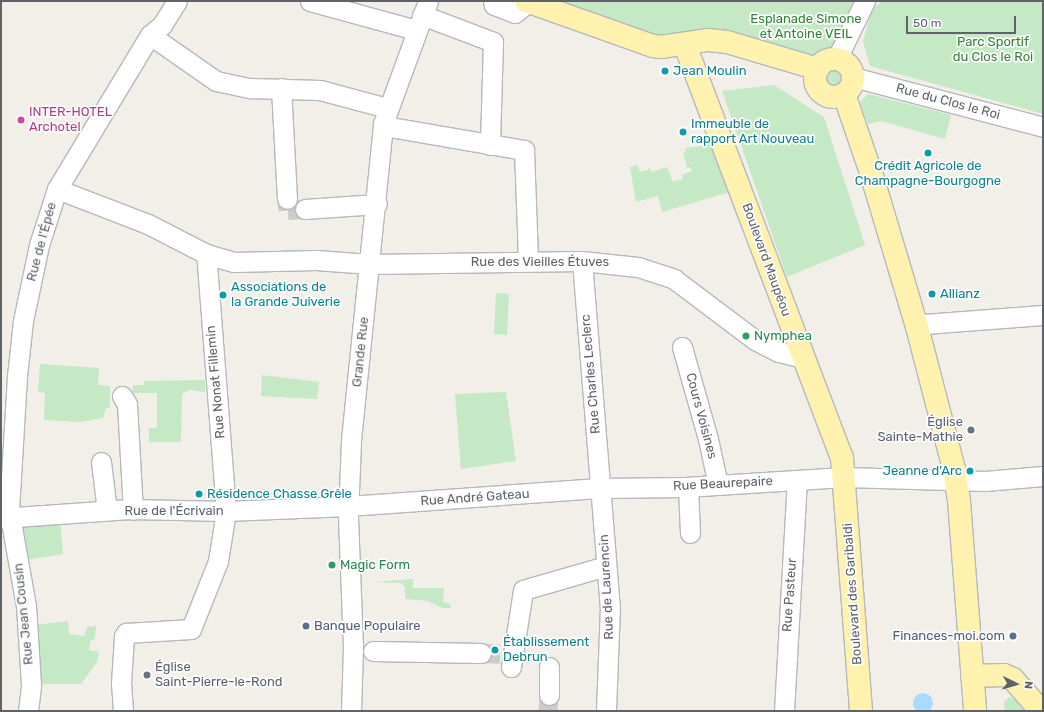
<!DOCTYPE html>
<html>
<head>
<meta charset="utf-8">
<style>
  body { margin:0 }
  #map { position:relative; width:1044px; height:712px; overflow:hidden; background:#f1efe8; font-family:Rubik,sans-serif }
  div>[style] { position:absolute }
  .green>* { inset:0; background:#c5e8c5 }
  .round { border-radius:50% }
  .water>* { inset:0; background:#aadaff }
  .minor-tunnel>* { height:19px; margin-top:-9.5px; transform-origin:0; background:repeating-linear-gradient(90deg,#ccccc8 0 19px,transparent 0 29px) }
  .roads { filter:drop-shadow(1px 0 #b5b8bc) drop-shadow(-1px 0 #b5b8bc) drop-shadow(0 1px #b5b8bc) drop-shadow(0 -1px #b5b8bc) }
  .minor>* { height:19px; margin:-9.5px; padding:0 9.5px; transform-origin:9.5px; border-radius:9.5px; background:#fff }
  .major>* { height:22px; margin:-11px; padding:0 11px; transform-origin:11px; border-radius:11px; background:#fff2af }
  .major>.ring { margin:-11px; padding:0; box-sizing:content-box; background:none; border:22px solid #fff2af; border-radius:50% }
  .dots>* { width:11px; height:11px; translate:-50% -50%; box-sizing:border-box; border:2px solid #fff; border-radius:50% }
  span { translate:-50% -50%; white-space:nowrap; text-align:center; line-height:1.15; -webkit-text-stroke:3.5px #fff; paint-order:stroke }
  .park-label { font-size:13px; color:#348238 }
  .culture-label { font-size:13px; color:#0d838f }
  .left { translate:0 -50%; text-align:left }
  .right { translate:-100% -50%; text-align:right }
  .street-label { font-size:13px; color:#5f6368 }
  .hotel-label { font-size:13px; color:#b23c85 }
  .leisure-label { font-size:13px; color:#27864d }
  .worship-label { font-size:13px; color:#5b616d }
  .service-label { font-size:13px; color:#4e5e75 }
  .frame { position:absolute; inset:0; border:2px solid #5f6368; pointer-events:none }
  .north { position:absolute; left:996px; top:664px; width:40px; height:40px; -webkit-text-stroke:3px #fff; paint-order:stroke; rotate:95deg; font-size:11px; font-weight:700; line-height:16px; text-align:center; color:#5f6368 }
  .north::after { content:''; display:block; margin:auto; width:14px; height:18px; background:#5f6368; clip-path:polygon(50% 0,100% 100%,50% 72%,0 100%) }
  .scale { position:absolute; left:906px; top:16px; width:110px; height:18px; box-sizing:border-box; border:2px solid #5f6368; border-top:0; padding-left:5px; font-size:12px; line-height:14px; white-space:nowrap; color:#5f6368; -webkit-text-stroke:3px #fff; paint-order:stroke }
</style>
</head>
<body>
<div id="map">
  <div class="green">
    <i style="clip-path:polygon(552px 1px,857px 1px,837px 46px,812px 55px,794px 52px,723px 29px,667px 38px,640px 32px)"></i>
    <i style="clip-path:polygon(882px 1px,1043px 1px,1043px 114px,870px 66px,863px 41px,872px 10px)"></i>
    <i class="round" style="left:821px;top:65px;width:26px;height:26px"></i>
    <i style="clip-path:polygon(774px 85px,824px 117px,865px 245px,787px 277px,722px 91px)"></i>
    <i style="clip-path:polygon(868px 94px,951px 115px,945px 139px,881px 121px,868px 124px,860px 102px)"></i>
    <i style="clip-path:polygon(710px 141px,730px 192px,662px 212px,658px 196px,636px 202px,630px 167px,637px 165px,640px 172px,648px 170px,650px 167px,651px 172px,667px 167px,673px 182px,683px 179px,682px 175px,692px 171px,690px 167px,687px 168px,683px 153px,686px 152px,685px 148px,702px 146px)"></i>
    <i style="clip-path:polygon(496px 293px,509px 294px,507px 335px,494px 334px)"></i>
    <i style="clip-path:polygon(40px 364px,99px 368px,98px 385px,110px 386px,110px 407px,106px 408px,103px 418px,80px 422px,44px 420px,45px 393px,38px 392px)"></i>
    <i style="clip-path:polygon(262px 375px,319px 382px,317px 399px,261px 396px)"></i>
    <i style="clip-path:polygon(205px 380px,205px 392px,189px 390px,182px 394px,181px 442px,149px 442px,149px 428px,157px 428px,157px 393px,132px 393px,133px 385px,144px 385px,144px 381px)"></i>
    <i style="clip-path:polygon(506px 392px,516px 461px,461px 469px,455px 394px)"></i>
    <i style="clip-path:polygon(60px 519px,63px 554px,26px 560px,19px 521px)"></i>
    <i style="clip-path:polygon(413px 579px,413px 588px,444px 588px,443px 602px,450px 604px,451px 608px,442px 608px,428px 601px,405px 599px,405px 587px,401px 583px,374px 582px)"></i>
    <i style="clip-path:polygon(68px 621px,69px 634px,84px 636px,87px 627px,96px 626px,95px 638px,90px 642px,89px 650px,99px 652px,97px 662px,81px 684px,39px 684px,35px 625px)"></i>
    <i style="clip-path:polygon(1010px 697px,1017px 700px,1026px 711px,1005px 711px,1004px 701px)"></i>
  </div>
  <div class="water">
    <i class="round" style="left:913px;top:693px;width:20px;height:20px"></i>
  </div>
  <div class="minor-tunnel">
    <i style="left:287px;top:199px;width:11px;rotate:85deg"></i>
    <i style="left:288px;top:210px;width:17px;rotate:-3deg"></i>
    <i style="left:481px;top:653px;width:27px;rotate:2deg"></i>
    <i style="left:548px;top:711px;width:16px;rotate:-86deg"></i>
  </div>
  <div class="roads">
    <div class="minor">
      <i style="left:310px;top:1px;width:110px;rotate:15.3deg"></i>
      <i style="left:493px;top:1px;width:4px;rotate:76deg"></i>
      <i style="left:494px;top:5px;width:22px;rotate:21deg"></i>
      <i style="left:515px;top:13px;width:17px;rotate:-40deg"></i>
      <i style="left:422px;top:15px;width:76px;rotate:20.8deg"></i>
      <i style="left:493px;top:42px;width:103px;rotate:91.7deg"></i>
      <i style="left:150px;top:35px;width:80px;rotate:34.9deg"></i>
      <i style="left:216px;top:81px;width:35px;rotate:12deg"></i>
      <i style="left:250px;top:88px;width:70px;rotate:1.6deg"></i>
      <i style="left:320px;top:90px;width:69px;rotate:15deg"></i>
      <i style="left:841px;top:60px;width:10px;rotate:-90deg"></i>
      <i style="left:841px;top:50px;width:55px;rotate:-63.9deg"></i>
      <i style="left:853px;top:77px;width:196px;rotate:14.7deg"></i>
      <i style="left:281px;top:88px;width:111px;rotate:86.9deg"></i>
      <i style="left:383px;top:124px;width:8px;rotate:23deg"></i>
      <i style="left:390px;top:127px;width:136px;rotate:9.7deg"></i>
      <i style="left:524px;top:150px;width:111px;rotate:87.9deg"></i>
      <i style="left:57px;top:189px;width:97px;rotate:21deg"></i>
      <i style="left:148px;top:224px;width:65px;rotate:27.3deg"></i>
      <i style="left:206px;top:254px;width:29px;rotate:16deg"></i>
      <i style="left:234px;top:262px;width:82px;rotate:-1.4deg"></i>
      <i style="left:316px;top:260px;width:54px;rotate:4.2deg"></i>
      <i style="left:370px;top:264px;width:212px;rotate:-0.8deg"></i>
      <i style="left:582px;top:261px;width:56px;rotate:6.1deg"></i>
      <i style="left:638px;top:267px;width:38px;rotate:18deg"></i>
      <i style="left:674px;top:279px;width:101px;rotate:37deg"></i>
      <i style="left:755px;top:340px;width:27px;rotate:27deg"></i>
      <i style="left:779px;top:352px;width:25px;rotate:14deg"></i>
      <i style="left:305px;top:209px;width:72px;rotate:-4deg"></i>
      <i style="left:582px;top:261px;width:346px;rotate:85.4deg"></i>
      <i style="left:610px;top:606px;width:105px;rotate:92.2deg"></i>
      <i style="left:917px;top:327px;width:8px;rotate:-23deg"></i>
      <i style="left:924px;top:324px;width:119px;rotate:-4.3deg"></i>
      <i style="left:682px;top:347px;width:96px;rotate:74.2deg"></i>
      <i style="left:708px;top:439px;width:47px;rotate:77.7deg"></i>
      <i style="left:122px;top:396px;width:9px;rotate:58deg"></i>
      <i style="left:127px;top:404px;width:106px;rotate:86.8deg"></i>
      <i style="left:101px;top:462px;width:49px;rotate:83deg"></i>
      <i style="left:688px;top:487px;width:46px;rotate:87.5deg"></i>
      <i style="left:1px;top:518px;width:129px;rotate:-4deg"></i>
      <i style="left:130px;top:509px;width:96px;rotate:1.2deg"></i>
      <i style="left:226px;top:511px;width:122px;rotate:-2.3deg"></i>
      <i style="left:348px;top:506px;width:255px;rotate:-4.1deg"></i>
      <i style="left:602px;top:488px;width:83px;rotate:-0.7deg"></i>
      <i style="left:685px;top:487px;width:159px;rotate:-3.6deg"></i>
      <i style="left:844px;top:477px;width:141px;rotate:1.6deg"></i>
      <i style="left:985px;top:481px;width:58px;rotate:-4.9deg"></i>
      <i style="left:373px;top:651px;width:108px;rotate:1.1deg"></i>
      <i style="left:511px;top:667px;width:78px;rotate:-81.1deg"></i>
      <i style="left:523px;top:590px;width:86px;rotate:-16.1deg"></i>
      <i style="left:549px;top:667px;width:28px;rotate:90deg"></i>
      <i style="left:28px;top:711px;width:26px;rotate:-83deg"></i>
      <i style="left:31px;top:685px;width:79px;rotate:-93.6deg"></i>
      <i style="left:26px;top:606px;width:97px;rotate:-100.1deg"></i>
      <i style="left:9px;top:511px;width:135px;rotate:-86.6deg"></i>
      <i style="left:17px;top:376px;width:55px;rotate:-83.8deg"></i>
      <i style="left:23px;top:321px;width:78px;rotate:-78.1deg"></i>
      <i style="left:39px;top:245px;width:59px;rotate:-72.2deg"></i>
      <i style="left:57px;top:189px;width:180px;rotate:-58.9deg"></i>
      <i style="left:150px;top:35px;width:16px;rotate:-40deg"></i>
      <i style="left:162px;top:25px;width:28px;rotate:-58deg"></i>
      <i style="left:123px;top:711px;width:28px;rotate:-94deg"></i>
      <i style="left:121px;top:683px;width:47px;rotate:-86.3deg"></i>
      <i style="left:124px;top:636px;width:4px;rotate:-56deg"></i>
      <i style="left:126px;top:633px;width:65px;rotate:-3.5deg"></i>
      <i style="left:191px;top:629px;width:73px;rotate:-68.3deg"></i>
      <i style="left:218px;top:561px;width:51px;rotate:-80.9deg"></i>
      <i style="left:226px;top:511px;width:258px;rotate:-94.4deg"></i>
      <i style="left:351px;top:711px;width:64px;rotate:-88.2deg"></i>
      <i style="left:353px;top:647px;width:131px;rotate:-92.2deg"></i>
      <i style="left:348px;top:516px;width:76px;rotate:-87.7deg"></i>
      <i style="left:351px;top:440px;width:318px;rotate:-84.2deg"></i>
      <i style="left:383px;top:124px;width:131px;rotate:-69.9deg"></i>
      <i style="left:784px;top:711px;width:231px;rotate:-86.8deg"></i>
    </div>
    <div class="major">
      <i style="left:526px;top:1px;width:135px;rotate:19.5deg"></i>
      <i style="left:653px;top:46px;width:8px;rotate:7deg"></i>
      <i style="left:661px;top:47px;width:48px;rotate:-8.5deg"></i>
      <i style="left:708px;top:40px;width:19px;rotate:6deg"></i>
      <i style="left:727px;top:42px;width:95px;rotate:16.5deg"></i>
      <i style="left:685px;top:45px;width:442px;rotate:69.2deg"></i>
      <i style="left:842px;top:458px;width:254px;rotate:85.7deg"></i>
      <i class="ring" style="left:815px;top:59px;width:16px;height:16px"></i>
      <i style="left:844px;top:94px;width:87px;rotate:71.1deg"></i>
      <i style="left:872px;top:176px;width:158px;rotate:73.4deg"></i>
      <i style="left:917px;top:327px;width:147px;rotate:75.4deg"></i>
      <i style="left:954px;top:469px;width:32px;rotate:81deg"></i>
      <i style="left:959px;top:501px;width:211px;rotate:85.6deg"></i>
      <i style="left:972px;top:676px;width:32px;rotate:-2deg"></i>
      <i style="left:1004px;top:675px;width:10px;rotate:24deg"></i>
      <i style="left:1013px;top:679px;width:43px;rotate:48.8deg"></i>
    </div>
  </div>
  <div class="dots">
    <i style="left:665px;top:71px;background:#0f9aa8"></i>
    <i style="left:21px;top:120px;background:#d1479c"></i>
    <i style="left:683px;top:132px;background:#0f9aa8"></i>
    <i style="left:928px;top:153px;background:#0f9aa8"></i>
    <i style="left:932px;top:294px;background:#0f9aa8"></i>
    <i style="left:223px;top:295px;background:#0f9aa8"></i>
    <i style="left:746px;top:336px;background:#2e9e5b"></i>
    <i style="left:971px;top:430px;background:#6b7280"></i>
    <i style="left:970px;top:471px;background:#0f9aa8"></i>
    <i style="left:199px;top:494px;background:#0f9aa8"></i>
    <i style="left:332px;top:565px;background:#2e9e5b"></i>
    <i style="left:306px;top:626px;background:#5c6f8a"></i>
    <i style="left:1013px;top:636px;background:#5c6f8a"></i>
    <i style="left:495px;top:650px;background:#0f9aa8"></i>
    <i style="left:147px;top:675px;background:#6b7280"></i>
  </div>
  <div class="park-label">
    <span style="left:806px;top:27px">Esplanade Simone<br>et Antoine VEIL</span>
    <span style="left:993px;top:50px">Parc Sportif<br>du Clos le Roi</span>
  </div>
  <div class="culture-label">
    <span class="left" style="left:673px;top:71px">Jean Moulin</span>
    <span class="left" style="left:691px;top:132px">Immeuble de<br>rapport Art Nouveau</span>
    <span style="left:928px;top:174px">Crédit Agricole de<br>Champagne-Bourgogne</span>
    <span class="left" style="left:231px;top:295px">Associations de<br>la Grande Juiverie</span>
    <span class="left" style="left:940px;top:294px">Allianz</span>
    <span class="right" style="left:962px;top:471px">Jeanne d'Arc</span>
    <span class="left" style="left:207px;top:494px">Résidence Chasse Grêle</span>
    <span class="left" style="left:503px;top:650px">Établissement<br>Debrun</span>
  </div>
  <div class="street-label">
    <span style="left:948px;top:102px;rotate:15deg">Rue du Clos le Roi</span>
    <span style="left:42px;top:242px;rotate:-75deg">Rue de l'Épée</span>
    <span style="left:766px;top:260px;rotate:70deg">Boulevard Maupéou</span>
    <span style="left:540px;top:262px">Rue des Vieilles Étuves</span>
    <span style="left:361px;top:352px;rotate:-84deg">Grande Rue</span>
    <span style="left:591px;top:374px;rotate:-95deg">Rue Charles Leclerc</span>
    <span style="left:216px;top:382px;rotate:-95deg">Rue Nonat Fillemin</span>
    <span style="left:701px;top:416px;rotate:75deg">Cours Voisines</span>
    <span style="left:723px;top:484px;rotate:-3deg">Rue Beaurepaire</span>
    <span style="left:475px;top:498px;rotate:-4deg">Rue André Gateau</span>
    <span style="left:174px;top:511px">Rue de l'Écrivain</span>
    <span style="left:607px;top:587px;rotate:-93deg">Rue de Laurencin</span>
    <span style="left:853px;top:594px;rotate:-94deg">Boulevard des Garibaldi</span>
    <span style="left:790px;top:595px;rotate:-86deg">Rue Pasteur</span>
    <span style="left:24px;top:614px;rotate:-96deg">Rue Jean Cousin</span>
  </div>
  <div class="hotel-label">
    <span class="left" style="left:29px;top:120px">INTER-HOTEL<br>Archotel</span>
  </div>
  <div class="leisure-label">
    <span class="left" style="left:754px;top:336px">Nymphea</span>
    <span class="left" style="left:340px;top:565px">Magic Form</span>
  </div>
  <div class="worship-label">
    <span class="right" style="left:963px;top:430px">Église<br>Sainte-Mathie</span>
    <span class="left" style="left:155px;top:675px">Église<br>Saint-Pierre-le-Rond</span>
  </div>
  <div class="service-label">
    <span class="left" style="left:314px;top:626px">Banque Populaire</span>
    <span class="right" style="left:1005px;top:636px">Finances-moi.com</span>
  </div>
  <div class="frame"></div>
  <div class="north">N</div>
  <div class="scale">50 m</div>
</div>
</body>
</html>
